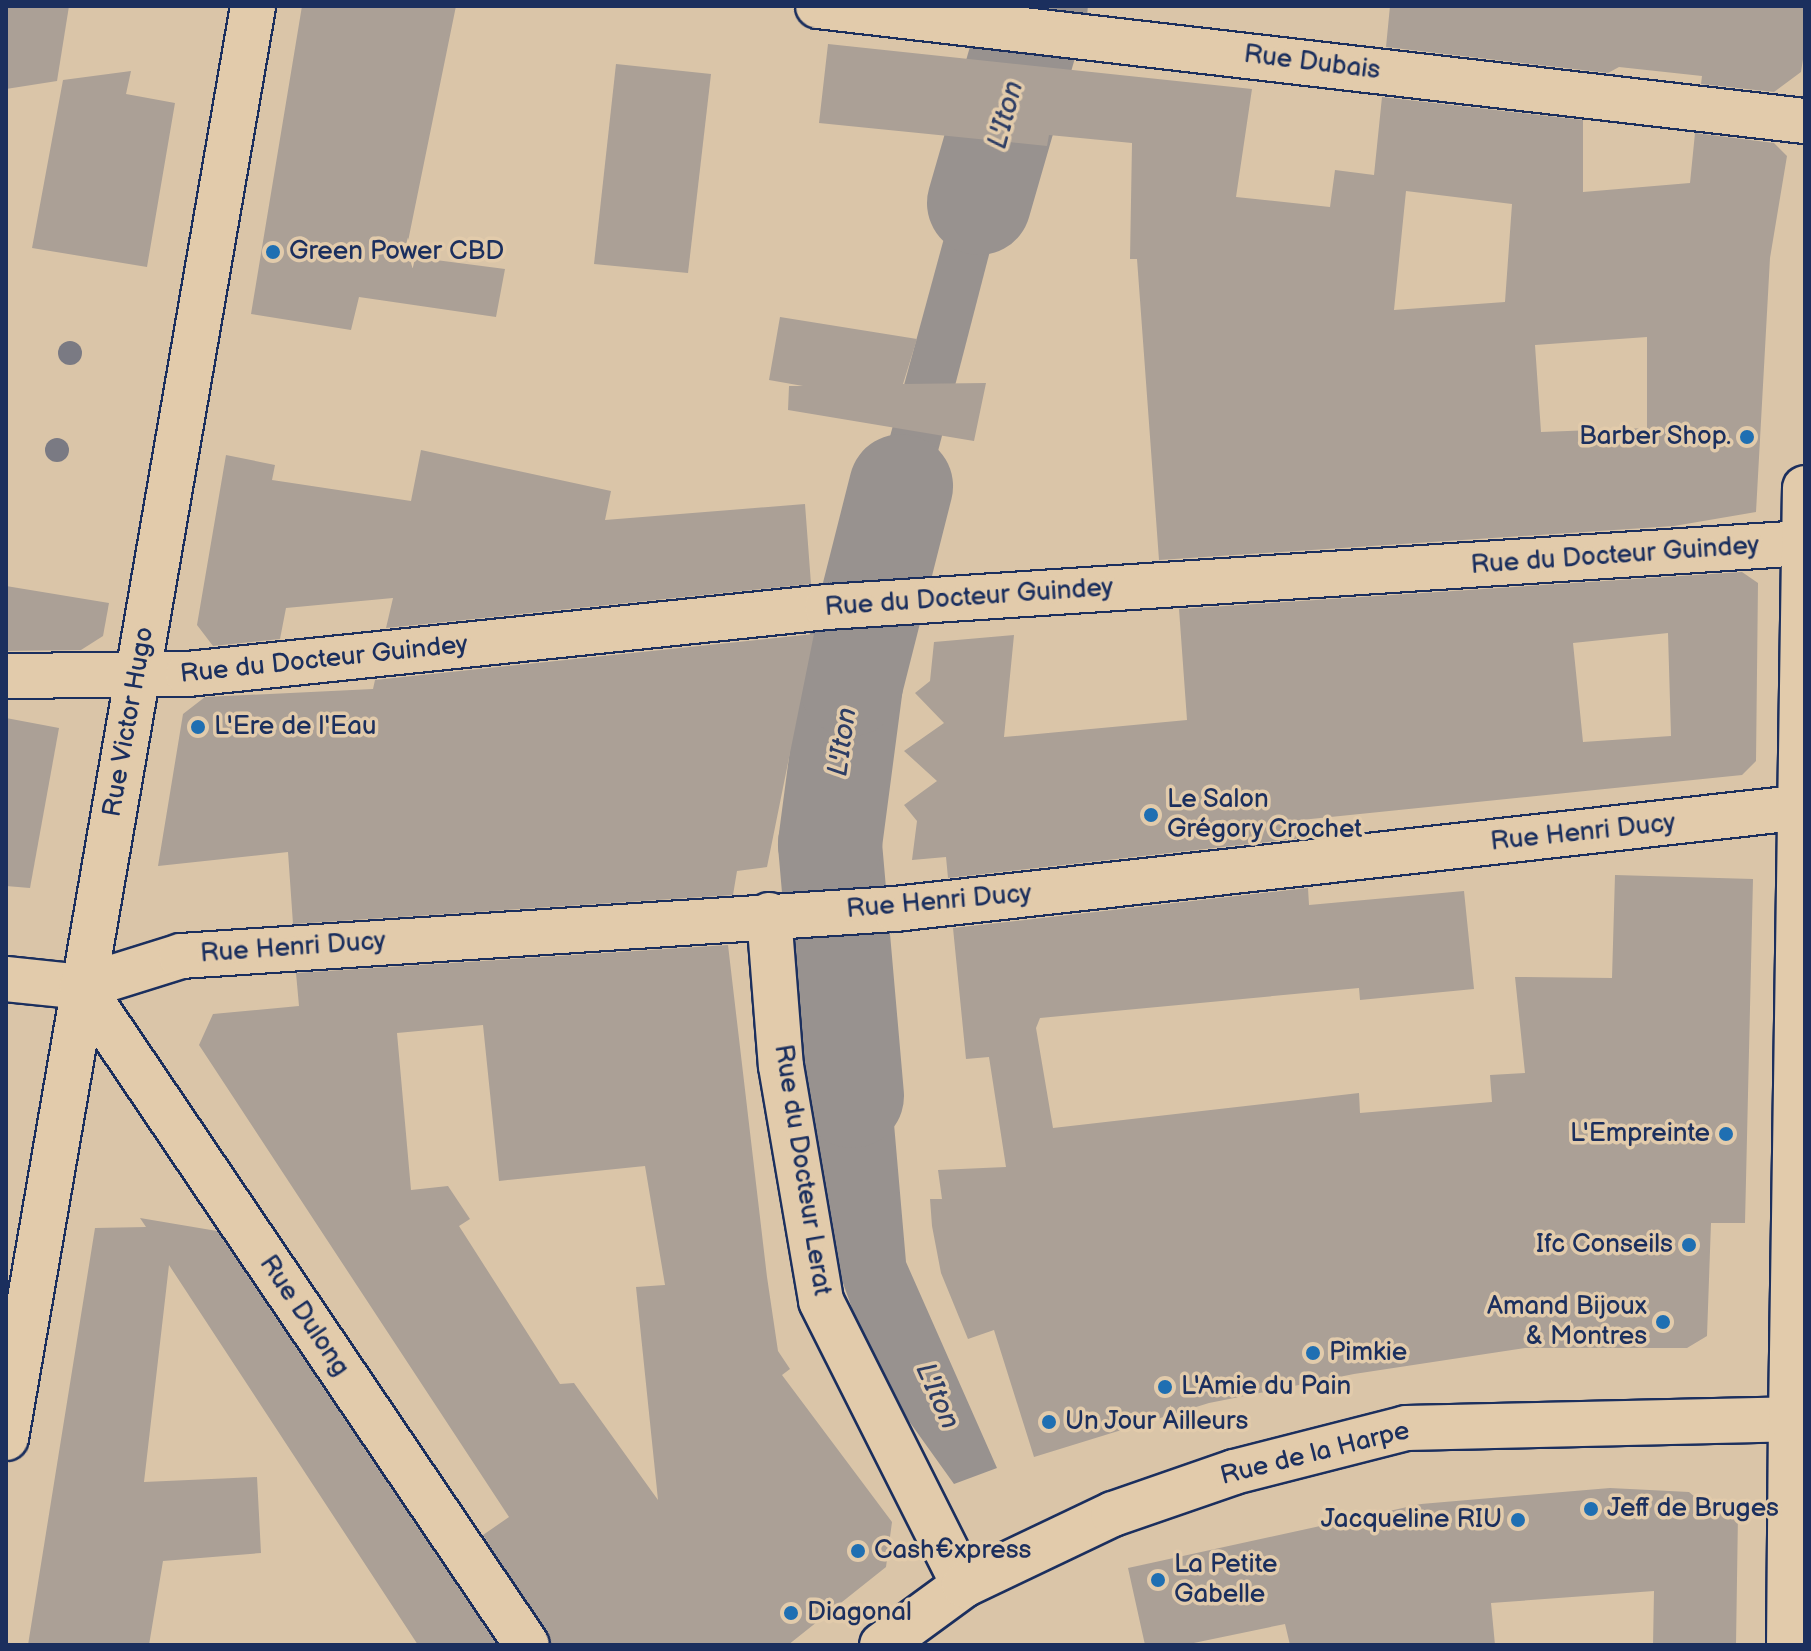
<!DOCTYPE html>
<html>
<head>
<meta charset="utf-8">
<style>
  body { margin:0 }
  #map { position:relative; width:1811px; height:1651px; overflow:hidden; background:#dac5a8; font-family:"Balsamiq Sans",sans-serif }
  div>[style] { position:absolute }
  .water>* { inset:0; background:#98928f }
  .river>* { height:104px; margin:-52px; padding:0 52px; transform-origin:52px; border-radius:52px; background:#98928f }
  .building>* { inset:0; background:#aba096 }
  .roads { filter:drop-shadow(2px 0 #1b2f5e) drop-shadow(-2px 0 #1b2f5e) drop-shadow(0 2px #1b2f5e) drop-shadow(0 -2px #1b2f5e) }
  .minor>* { height:44px; margin:-22px; padding:0 22px; transform-origin:22px; border-radius:22px; background:#e2cbab }
  .secondary>* { height:44px; margin:-22px; padding:0 22px; transform-origin:22px; border-radius:22px; background:#e2cbab }
  .trees>* { width:24px; height:24px; margin:-12px; border-radius:50%; background:#7a7a83 }
  .dots>* { width:22px; height:22px; translate:-50% -50%; box-sizing:border-box; border:4px solid #e2cbab; border-radius:50% }
  span { translate:-50% -50%; white-space:nowrap; text-align:center; line-height:1.15; -webkit-text-stroke:7px #e2cbab; paint-order:stroke }
  .street-label { font-size:26px; color:#1b2f5e }
  .poi-label { font-size:26px; color:#1b2f5e }
  .left { translate:0 -50%; text-align:left }
  .right { translate:-100% -50%; text-align:right }
  .water-label { font-size:28px; color:#2e3e65; font-style:italic }
  .frame { position:absolute; inset:0; border:8px solid #1b2f5e; pointer-events:none }
</style>
</head>
<body>
<div id="map">
  <div class="water">
    <i style="clip-path:polygon(992px 62px,1038px 66px,923px 509px,902px 583px,849px 587px)"></i>
    <i style="clip-path:polygon(888px 645px,871px 864px,795px 871px,836px 649px)"></i>
    <i style="clip-path:polygon(879px 951px,906px 1262px,997px 1468px,954px 1484px,876px 1375px,834px 1258px,822px 1191px,803px 958px)"></i>
  </div>
  <div class="river">
    <i style="left:979px;top:203px;width:205px;rotate:-73.9deg"></i>
    <i style="left:852px;top:1096px;width:253px;rotate:-95deg"></i>
    <i style="left:830px;top:844px;width:161px;rotate:-82.5deg"></i>
    <i style="left:851px;top:684px;width:204px;rotate:-75.8deg"></i>
  </div>
  <div class="building">
    <i style="clip-path:polygon(6px 6px,69px 6px,57px 81px,6px 89px)"></i>
    <i style="clip-path:polygon(302px 6px,456px 6px,405px 256px,505px 269px,496px 317px,359px 297px,351px 330px,251px 314px)"></i>
    <i style="clip-path:polygon(1390px 6px,1805px 6px,1805px 46px,1801px 72px,1774px 92px,1701px 84px,1702px 76px,1619px 67px,1608px 73px,1386px 47px)"></i>
    <i style="clip-path:polygon(evenodd,828px 44px,1252px 89px,1236px 197px,1330px 207px,1335px 170px,1374px 175px,1382px 97px,1583px 120px,1583px 192px,1690px 183px,1695px 133px,1774px 143px,1787px 156px,1770px 258px,1756px 512px,1674px 526px,1159px 560px,1137px 259px,1130px 259px,1132px 143px,1049px 135px,1047px 146px,819px 123px,828px 44px,1406px 191px,1512px 204px,1505px 302px,1394px 310px,1406px 191px,828px 44px,1647px 337px,1647px 428px,1541px 432px,1535px 345px,1647px 337px)"></i>
    <i style="clip-path:polygon(616px 64px,711px 74px,688px 273px,594px 264px)"></i>
    <i style="clip-path:polygon(131px 71px,126px 94px,175px 103px,147px 267px,32px 248px,63px 80px)"></i>
    <i style="clip-path:polygon(780px 317px,917px 339px,903px 384px,986px 383px,974px 441px,788px 410px,789px 386px,803px 386px,769px 380px)"></i>
    <i style="clip-path:polygon(421px 450px,611px 491px,605px 520px,805px 504px,811px 584px,386px 628px,393px 598px,286px 608px,280px 639px,213px 646px,197px 625px,226px 455px,275px 465px,272px 480px,411px 501px)"></i>
    <i style="clip-path:polygon(evenodd,1742px 572px,1758px 583px,1756px 761px,1742px 775px,1301px 820px,1303px 838px,948px 878px,946px 857px,912px 860px,917px 821px,904px 805px,937px 781px,904px 751px,944px 723px,915px 693px,930px 681px,934px 642px,1014px 635px,1004px 737px,1187px 720px,1179px 609px,1742px 572px,1668px 633px,1671px 736px,1583px 742px,1573px 643px,1668px 633px)"></i>
    <i style="clip-path:polygon(6px 586px,109px 603px,103px 636px,81px 650px,6px 651px)"></i>
    <i style="clip-path:polygon(814px 634px,767px 867px,737px 871px,733px 895px,293px 924px,288px 852px,158px 866px,183px 714px,205px 697px,373px 689px,375px 680px)"></i>
    <i style="clip-path:polygon(6px 718px,59px 728px,30px 888px,6px 886px)"></i>
    <i style="clip-path:polygon(1615px 875px,1753px 879px,1745px 1223px,1711px 1223px,1707px 1336px,1687px 1348px,1525px 1348px,1354px 1374px,1209px 1403px,1034px 1457px,994px 1330px,968px 1339px,941px 1273px,932px 1226px,930px 1199px,942px 1199px,938px 1170px,1006px 1167px,989px 1057px,966px 1059px,953px 928px,1308px 888px,1309px 905px,1464px 891px,1474px 989px,1360px 1000px,1359px 988px,1040px 1018px,1036px 1028px,1053px 1128px,1359px 1093px,1360px 1113px,1492px 1102px,1490px 1075px,1525px 1073px,1515px 977px,1612px 978px)"></i>
    <i style="clip-path:polygon(evenodd,728px 945px,767px 1277px,778px 1351px,790px 1369px,782px 1375px,892px 1522px,886px 1567px,788px 1645px,552px 1645px,483px 1535px,509px 1517px,199px 1045px,213px 1014px,299px 1006px,296px 973px,728px 945px,483px 1025px,499px 1181px,645px 1166px,665px 1285px,636px 1287px,658px 1500px,574px 1383px,560px 1384px,459px 1226px,470px 1219px,448px 1186px,411px 1190px,397px 1033px,483px 1025px)"></i>
    <i style="clip-path:polygon(140px 1218px,217px 1231px,497px 1645px,418px 1645px,169px 1265px,144px 1482px,257px 1477px,261px 1553px,163px 1561px,149px 1645px,28px 1645px,95px 1228px,146px 1227px)"></i>
    <i style="clip-path:polygon(1610px 1488px,1689px 1492px,1714px 1513px,1738px 1514px,1736px 1645px,1653px 1645px,1654px 1591px,1491px 1603px,1495px 1645px,1290px 1645px,1285px 1624px,1184px 1645px,1145px 1645px,1128px 1568px,1421px 1504px)"></i>
  </div>
  <div class="roads">
    <div class="minor">
      <i style="left:818px;top:6px;width:994px;rotate:6.65deg"></i>
      <i style="left:6px;top:676px;width:182px;rotate:-0.6deg"></i>
      <i style="left:188px;top:674px;width:643px;rotate:-5.99deg"></i>
      <i style="left:827px;top:607px;width:978px;rotate:-3.75deg"></i>
      <i style="left:769px;top:915px;width:151px;rotate:85.5deg"></i>
      <i style="left:781px;top:1066px;width:238px;rotate:80.3deg"></i>
      <i style="left:821px;top:1301px;width:318px;rotate:63.3deg"></i>
      <i style="left:6px;top:979px;width:76px;rotate:6deg"></i>
      <i style="left:82px;top:987px;width:104px;rotate:-17.4deg"></i>
      <i style="left:181px;top:956px;width:716px;rotate:-3.77deg"></i>
      <i style="left:895px;top:909px;width:916px;rotate:-6.4deg"></i>
      <i style="left:82px;top:987px;width:794px;rotate:55.93deg"></i>
      <i style="left:6px;top:1438px;width:1453px;rotate:-80.21deg"></i>
      <i style="left:882px;top:1645px;width:102px;rotate:-36.2deg"></i>
      <i style="left:964px;top:1585px;width:165px;rotate:-25.5deg"></i>
      <i style="left:1113px;top:1514px;width:128px;rotate:-19.1deg"></i>
      <i style="left:1234px;top:1472px;width:178px;rotate:-14.3deg"></i>
      <i style="left:1406px;top:1428px;width:385px;rotate:-1.3deg"></i>
      <i style="left:1791px;top:1419px;width:226px;rotate:90.5deg"></i>
    </div>
    <div class="secondary">
      <i style="left:1791px;top:1419px;width:931px;rotate:-89.14deg"></i>
    </div>
  </div>
  <div class="trees">
    <i style="left:70px;top:353px"></i>
    <i style="left:57px;top:450px"></i>
  </div>
  <div class="dots">
    <i style="left:273px;top:252px;background:#1f6fb2"></i>
    <i style="left:1747px;top:437px;background:#1f6fb2"></i>
    <i style="left:198px;top:727px;background:#1f6fb2"></i>
    <i style="left:1151px;top:815px;background:#1f6fb2"></i>
    <i style="left:1726px;top:1134px;background:#1f6fb2"></i>
    <i style="left:1689px;top:1245px;background:#1f6fb2"></i>
    <i style="left:1663px;top:1322px;background:#1f6fb2"></i>
    <i style="left:1313px;top:1353px;background:#1f6fb2"></i>
    <i style="left:1165px;top:1387px;background:#1f6fb2"></i>
    <i style="left:1049px;top:1422px;background:#1f6fb2"></i>
    <i style="left:1591px;top:1509px;background:#1f6fb2"></i>
    <i style="left:1518px;top:1520px;background:#1f6fb2"></i>
    <i style="left:858px;top:1551px;background:#1f6fb2"></i>
    <i style="left:1158px;top:1580px;background:#1f6fb2"></i>
    <i style="left:791px;top:1613px;background:#1f6fb2"></i>
  </div>
  <div class="street-label">
    <span style="left:1312px;top:63px;rotate:7deg">Rue Dubais</span>
    <span style="left:1615px;top:556px;rotate:-4deg">Rue du Docteur Guindey</span>
    <span style="left:969px;top:598px;rotate:-4deg">Rue du Docteur Guindey</span>
    <span style="left:324px;top:660px;rotate:-6deg">Rue du Docteur Guindey</span>
    <span style="left:129px;top:722px;rotate:-80deg">Rue Victor Hugo</span>
    <span style="left:1583px;top:833px;rotate:-6deg">Rue Henri Ducy</span>
    <span style="left:939px;top:902px;rotate:-5deg">Rue Henri Ducy</span>
    <span style="left:293px;top:948px;rotate:-4deg">Rue Henri Ducy</span>
    <span style="left:802px;top:1170px;rotate:81deg">Rue du Docteur Lerat</span>
    <span style="left:304px;top:1316px;rotate:56deg">Rue Dulong</span>
    <span style="left:1315px;top:1454px;rotate:-14deg">Rue de la Harpe</span>
  </div>
  <div class="poi-label">
    <span class="left" style="left:289px;top:252px">Green Power CBD</span>
    <span class="right" style="left:1731px;top:437px">Barber Shop.</span>
    <span class="left" style="left:214px;top:727px">L'Ere de l'Eau</span>
    <span class="left" style="left:1167px;top:815px">Le Salon<br>Grégory Crochet</span>
    <span class="right" style="left:1710px;top:1134px">L'Empreinte</span>
    <span class="right" style="left:1673px;top:1245px">Ifc Conseils</span>
    <span class="right" style="left:1647px;top:1322px">Amand Bijoux<br>&amp; Montres</span>
    <span class="left" style="left:1329px;top:1353px">Pimkie</span>
    <span class="left" style="left:1181px;top:1387px">L'Amie du Pain</span>
    <span class="left" style="left:1065px;top:1422px">Un Jour Ailleurs</span>
    <span class="left" style="left:1607px;top:1509px">Jeff de Bruges</span>
    <span class="right" style="left:1502px;top:1520px">Jacqueline RIU</span>
    <span class="left" style="left:874px;top:1551px">Cash€xpress</span>
    <span class="left" style="left:1174px;top:1580px">La Petite<br>Gabelle</span>
    <span class="left" style="left:807px;top:1613px">Diagonal</span>
  </div>
  <div class="water-label">
    <span style="left:1006px;top:115px;rotate:-75deg">L'Iton</span>
    <span style="left:843px;top:742px;rotate:-82deg">L'Iton</span>
    <span style="left:937px;top:1396px;rotate:66deg">L'Iton</span>
  </div>
  <div class="frame"></div>
</div>
</body>
</html>
